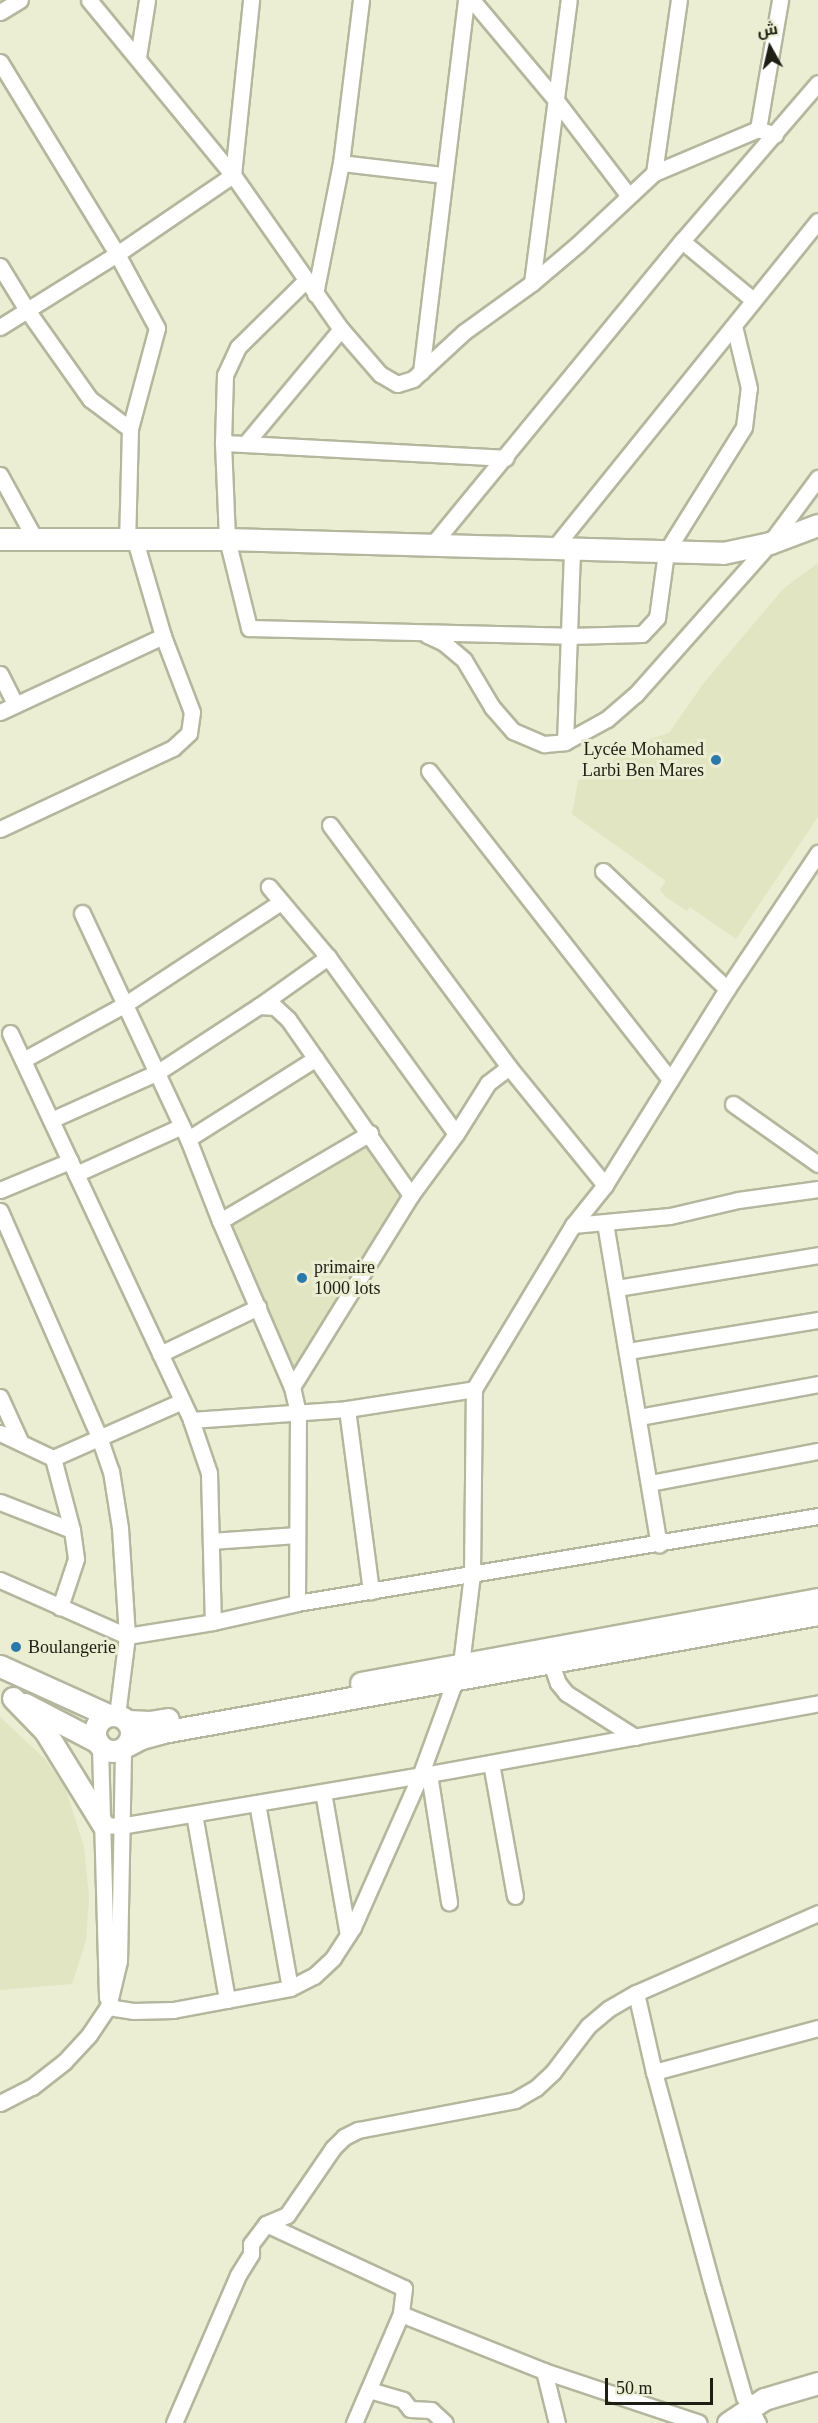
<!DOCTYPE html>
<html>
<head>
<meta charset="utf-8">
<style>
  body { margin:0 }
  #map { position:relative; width:818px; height:2423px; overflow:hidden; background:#ebeed2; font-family:"Times New Roman",Cairo,serif }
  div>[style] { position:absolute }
  .built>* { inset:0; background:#e1e5c2 }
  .roads { filter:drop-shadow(2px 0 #b4b79d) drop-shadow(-2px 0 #b4b79d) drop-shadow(0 2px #b4b79d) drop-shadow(0 -2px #b4b79d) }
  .street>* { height:15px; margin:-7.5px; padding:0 7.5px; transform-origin:7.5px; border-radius:7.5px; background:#fff }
  .secondary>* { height:21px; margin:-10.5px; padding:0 10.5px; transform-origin:10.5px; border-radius:10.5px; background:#fff }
  .secondary>.ring { margin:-10.5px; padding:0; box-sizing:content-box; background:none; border:21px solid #fff; border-radius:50% }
  .dots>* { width:16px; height:16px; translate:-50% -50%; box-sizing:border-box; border:3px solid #ebeed2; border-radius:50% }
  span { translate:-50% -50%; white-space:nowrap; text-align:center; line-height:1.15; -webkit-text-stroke:6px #ebeed2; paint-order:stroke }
  .poi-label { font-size:18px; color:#1d1e14 }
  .right { translate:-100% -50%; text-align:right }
  .left { translate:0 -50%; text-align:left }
  .north { position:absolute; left:740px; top:18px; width:60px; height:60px; -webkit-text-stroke:4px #ebeed2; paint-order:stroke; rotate:352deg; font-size:16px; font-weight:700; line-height:24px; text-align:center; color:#1d1e14 }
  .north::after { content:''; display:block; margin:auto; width:21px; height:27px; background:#1d1e14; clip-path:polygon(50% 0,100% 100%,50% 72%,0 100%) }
  .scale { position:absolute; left:605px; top:2378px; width:108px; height:27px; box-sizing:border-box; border:3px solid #1d1e14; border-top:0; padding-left:8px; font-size:18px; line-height:21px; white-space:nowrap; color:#1d1e14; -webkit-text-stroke:4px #ebeed2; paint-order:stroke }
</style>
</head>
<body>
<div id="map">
  <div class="built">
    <i style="clip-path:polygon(818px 563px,818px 817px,736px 939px,690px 907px,687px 911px,666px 897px,660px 890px,666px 881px,572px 814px,578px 781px,650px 739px,669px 733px,703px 684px,783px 589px)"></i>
    <i style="clip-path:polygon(370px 1133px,411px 1195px,292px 1387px,220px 1221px)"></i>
    <i style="clip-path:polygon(0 1717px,46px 1760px,66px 1790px,84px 1847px,89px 1897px,86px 1940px,72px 1984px,0 1990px)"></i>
  </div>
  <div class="roads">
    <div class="street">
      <i style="left:89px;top:0;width:227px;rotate:50.6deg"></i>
      <i style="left:233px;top:175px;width:188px;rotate:55deg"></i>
      <i style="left:341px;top:329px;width:60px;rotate:49.1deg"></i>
      <i style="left:380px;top:374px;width:20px;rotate:30deg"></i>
      <i style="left:397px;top:384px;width:17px;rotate:-17deg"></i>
      <i style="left:413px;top:379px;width:69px;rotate:-42.7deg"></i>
      <i style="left:464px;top:332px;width:84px;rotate:-35.8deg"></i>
      <i style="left:532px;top:283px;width:60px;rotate:-40.3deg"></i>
      <i style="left:578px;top:244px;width:104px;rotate:-43.1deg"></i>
      <i style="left:654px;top:173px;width:113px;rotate:-22.9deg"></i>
      <i style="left:758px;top:129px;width:18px;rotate:19deg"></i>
      <i style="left:472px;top:0;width:129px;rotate:50deg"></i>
      <i style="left:555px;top:99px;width:122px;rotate:52.7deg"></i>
      <i style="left:0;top:12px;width:23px;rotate:-31deg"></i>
      <i style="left:138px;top:57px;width:58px;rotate:-81deg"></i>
      <i style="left:0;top:62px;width:225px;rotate:58.6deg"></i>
      <i style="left:117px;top:254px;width:84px;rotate:61.6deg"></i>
      <i style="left:157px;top:328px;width:105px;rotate:105deg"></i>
      <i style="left:130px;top:429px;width:111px;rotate:91.5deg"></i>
      <i style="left:758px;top:129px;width:131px;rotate:-80.3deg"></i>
      <i style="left:341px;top:163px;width:103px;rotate:6.7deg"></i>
      <i style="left:654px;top:173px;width:175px;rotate:-81.8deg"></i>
      <i style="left:682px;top:241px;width:92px;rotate:39.7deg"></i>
      <i style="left:0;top:266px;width:52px;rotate:58.5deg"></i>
      <i style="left:27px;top:310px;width:109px;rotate:54.7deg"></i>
      <i style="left:90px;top:399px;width:50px;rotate:36.9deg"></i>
      <i style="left:305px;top:281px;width:94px;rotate:135.4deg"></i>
      <i style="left:238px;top:347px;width:31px;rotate:115deg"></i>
      <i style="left:225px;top:375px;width:68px;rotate:91.7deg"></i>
      <i style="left:223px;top:443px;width:96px;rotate:87.6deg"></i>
      <i style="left:227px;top:539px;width:92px;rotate:76.1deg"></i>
      <i style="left:249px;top:628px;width:320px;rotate:1.4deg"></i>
      <i style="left:569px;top:636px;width:73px;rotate:-1.6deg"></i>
      <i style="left:642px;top:634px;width:22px;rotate:-47deg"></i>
      <i style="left:657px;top:618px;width:67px;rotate:-82.2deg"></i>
      <i style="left:666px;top:552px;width:147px;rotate:-58deg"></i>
      <i style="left:744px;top:427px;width:39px;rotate:-83deg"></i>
      <i style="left:749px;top:388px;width:64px;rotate:-103.6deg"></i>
      <i style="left:532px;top:283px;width:285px;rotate:-82.6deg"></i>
      <i style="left:315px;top:294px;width:134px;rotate:-78.8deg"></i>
      <i style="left:341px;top:163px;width:164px;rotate:-83deg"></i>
      <i style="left:0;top:327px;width:138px;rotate:-32deg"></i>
      <i style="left:117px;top:254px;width:140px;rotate:-34.3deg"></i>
      <i style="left:233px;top:175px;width:176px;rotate:-84.1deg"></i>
      <i style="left:421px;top:372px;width:375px;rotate:-83.1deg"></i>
      <i style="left:223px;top:443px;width:283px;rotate:3deg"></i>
      <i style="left:246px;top:443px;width:148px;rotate:-50.2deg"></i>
      <i style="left:0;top:475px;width:73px;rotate:61.3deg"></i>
      <i style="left:432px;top:545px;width:394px;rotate:-50.6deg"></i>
      <i style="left:682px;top:241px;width:208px;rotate:-49.3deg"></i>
      <i style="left:554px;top:548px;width:420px;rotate:-51.1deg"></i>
      <i style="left:427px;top:635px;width:19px;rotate:25deg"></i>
      <i style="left:444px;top:643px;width:26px;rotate:40deg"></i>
      <i style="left:464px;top:660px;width:55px;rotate:59.2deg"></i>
      <i style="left:492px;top:707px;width:32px;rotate:49deg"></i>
      <i style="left:513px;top:731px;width:34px;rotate:23deg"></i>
      <i style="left:544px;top:744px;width:21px;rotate:-5deg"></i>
      <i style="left:565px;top:742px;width:48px;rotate:-28.7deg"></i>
      <i style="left:607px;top:719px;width:38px;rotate:-41deg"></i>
      <i style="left:636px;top:694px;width:202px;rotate:-48.4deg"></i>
      <i style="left:770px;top:543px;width:81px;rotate:-53.6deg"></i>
      <i style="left:0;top:674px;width:34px;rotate:63deg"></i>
      <i style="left:0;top:712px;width:180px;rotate:-25deg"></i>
      <i style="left:565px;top:742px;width:193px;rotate:-87.9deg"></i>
      <i style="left:429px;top:771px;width:392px;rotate:52deg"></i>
      <i style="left:330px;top:825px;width:301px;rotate:53.5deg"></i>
      <i style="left:509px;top:1067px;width:152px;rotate:50.9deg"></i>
      <i style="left:0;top:829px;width:191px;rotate:-25.1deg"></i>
      <i style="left:173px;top:748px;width:22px;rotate:-43deg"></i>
      <i style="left:189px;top:733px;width:21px;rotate:-82deg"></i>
      <i style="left:192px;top:712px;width:81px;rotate:-110.9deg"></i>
      <i style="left:163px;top:636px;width:100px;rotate:-106.3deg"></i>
      <i style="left:603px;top:871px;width:171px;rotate:43.6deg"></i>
      <i style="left:82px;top:913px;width:250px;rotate:64.9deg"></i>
      <i style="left:188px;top:1139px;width:88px;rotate:68.7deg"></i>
      <i style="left:220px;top:1221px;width:181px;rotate:66.6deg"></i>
      <i style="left:292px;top:1387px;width:26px;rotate:77deg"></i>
      <i style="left:298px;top:1412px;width:191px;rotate:90.3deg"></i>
      <i style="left:328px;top:957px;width:218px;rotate:54.1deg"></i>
      <i style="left:259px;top:1006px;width:85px;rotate:-35.4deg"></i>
      <i style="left:328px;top:957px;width:92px;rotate:-130.1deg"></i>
      <i style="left:10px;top:1033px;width:427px;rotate:64.9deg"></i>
      <i style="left:191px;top:1420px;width:56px;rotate:71.2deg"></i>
      <i style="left:209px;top:1473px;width:149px;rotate:88.5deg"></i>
      <i style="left:23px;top:1060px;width:115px;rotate:-28.6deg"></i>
      <i style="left:124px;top:1005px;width:188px;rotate:-33.3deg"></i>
      <i style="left:733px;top:1104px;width:104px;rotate:35.2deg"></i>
      <i style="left:51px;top:1120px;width:117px;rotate:-24.2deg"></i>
      <i style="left:158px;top:1072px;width:121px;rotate:-33.2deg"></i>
      <i style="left:259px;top:1006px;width:16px;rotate:4deg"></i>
      <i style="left:275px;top:1007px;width:18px;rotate:43deg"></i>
      <i style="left:288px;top:1019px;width:215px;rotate:55.1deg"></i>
      <i style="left:188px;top:1139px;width:151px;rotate:-32.3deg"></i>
      <i style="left:76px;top:1174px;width:116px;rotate:-24.4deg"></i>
      <i style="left:0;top:1190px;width:76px;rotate:-22.5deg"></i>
      <i style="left:0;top:1211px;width:247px;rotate:66.3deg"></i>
      <i style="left:99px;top:1437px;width:36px;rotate:71deg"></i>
      <i style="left:111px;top:1471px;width:58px;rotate:81deg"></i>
      <i style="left:120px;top:1528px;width:108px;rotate:86.3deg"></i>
      <i style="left:127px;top:1636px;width:80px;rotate:97.2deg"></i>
      <i style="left:220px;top:1221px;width:174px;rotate:-30.4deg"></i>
      <i style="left:605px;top:1223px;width:326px;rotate:80.5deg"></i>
      <i style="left:573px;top:1225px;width:97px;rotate:-5.3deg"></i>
      <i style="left:670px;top:1216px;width:70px;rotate:-13.2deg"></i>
      <i style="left:738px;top:1200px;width:81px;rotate:-7.8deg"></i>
      <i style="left:617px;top:1288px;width:204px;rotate:-9.3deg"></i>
      <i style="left:628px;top:1351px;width:193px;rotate:-9.3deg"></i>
      <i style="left:160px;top:1354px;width:109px;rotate:-25.6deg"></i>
      <i style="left:292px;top:1387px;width:226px;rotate:-58.2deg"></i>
      <i style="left:411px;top:1195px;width:76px;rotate:-53.6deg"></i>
      <i style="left:456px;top:1134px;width:60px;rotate:-57.9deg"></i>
      <i style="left:488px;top:1083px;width:26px;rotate:-37deg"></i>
      <i style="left:0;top:1397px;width:48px;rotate:65.6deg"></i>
      <i style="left:347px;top:1409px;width:184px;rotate:82.5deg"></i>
      <i style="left:639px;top:1417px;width:182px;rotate:-10.4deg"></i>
      <i style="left:191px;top:1420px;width:156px;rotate:-4deg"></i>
      <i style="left:347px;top:1409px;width:129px;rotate:-8.9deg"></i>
      <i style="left:0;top:1433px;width:59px;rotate:25.3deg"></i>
      <i style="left:53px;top:1458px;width:74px;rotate:75.2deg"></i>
      <i style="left:72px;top:1530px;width:29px;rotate:82deg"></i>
      <i style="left:76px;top:1559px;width:51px;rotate:108.4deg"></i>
      <i style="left:53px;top:1458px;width:141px;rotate:-23.8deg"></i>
      <i style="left:650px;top:1483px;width:171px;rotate:-10.8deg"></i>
      <i style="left:0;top:1502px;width:77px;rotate:21.3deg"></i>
      <i style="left:211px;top:1541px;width:86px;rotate:-4deg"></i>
      <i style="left:0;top:1580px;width:139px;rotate:23.8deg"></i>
      <i style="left:127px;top:1636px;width:87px;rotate:-9.2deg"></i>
      <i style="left:213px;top:1622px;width:86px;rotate:-12.7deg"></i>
      <i style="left:297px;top:1603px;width:528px;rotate:-9.48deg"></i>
      <i style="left:551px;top:1663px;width:21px;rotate:71deg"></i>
      <i style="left:558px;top:1683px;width:13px;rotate:51deg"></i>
      <i style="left:566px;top:1693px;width:82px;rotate:32.5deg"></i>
      <i style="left:100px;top:1746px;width:252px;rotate:88.4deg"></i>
      <i style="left:491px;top:1763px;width:135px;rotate:79.8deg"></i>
      <i style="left:429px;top:1774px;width:130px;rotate:81.1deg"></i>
      <i style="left:323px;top:1792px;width:145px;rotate:80.1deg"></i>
      <i style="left:257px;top:1803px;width:188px;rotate:79.9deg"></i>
      <i style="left:194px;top:1814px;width:189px;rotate:79.9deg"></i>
      <i style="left:103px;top:1825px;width:17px;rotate:3deg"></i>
      <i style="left:120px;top:1826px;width:313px;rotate:-9.6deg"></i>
      <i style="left:429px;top:1774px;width:395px;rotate:-10.3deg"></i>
      <i style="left:636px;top:1993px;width:81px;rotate:77.2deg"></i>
      <i style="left:654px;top:2072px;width:225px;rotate:74.8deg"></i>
      <i style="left:713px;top:2289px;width:112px;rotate:74deg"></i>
      <i style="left:744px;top:2397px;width:30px;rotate:62deg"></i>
      <i style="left:108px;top:2007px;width:25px;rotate:9deg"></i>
      <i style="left:133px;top:2011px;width:40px;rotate:-1.4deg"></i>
      <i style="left:173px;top:2010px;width:119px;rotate:-10.6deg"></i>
      <i style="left:290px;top:1988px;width:27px;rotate:-27deg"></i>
      <i style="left:314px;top:1976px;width:26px;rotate:-43deg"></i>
      <i style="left:333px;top:1958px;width:37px;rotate:-57deg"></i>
      <i style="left:353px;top:1927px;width:165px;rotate:-66.1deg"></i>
      <i style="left:420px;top:1776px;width:119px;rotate:-69.9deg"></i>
      <i style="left:461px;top:1664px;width:90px;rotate:-83deg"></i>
      <i style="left:472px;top:1575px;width:186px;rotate:-89.4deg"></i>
      <i style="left:474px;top:1389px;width:192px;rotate:-58.9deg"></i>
      <i style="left:573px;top:1225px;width:51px;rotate:-51.3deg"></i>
      <i style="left:605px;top:1185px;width:231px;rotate:-58.1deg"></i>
      <i style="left:727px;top:989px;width:164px;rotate:-56.2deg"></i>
      <i style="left:654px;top:2072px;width:170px;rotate:-15deg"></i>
      <i style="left:0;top:2103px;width:36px;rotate:-27deg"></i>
      <i style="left:32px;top:2087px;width:41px;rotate:-38deg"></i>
      <i style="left:64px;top:2062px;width:37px;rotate:-47deg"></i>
      <i style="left:89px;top:2035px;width:34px;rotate:-56deg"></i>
      <i style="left:108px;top:2007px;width:47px;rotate:-76.6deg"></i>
      <i style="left:119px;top:1961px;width:212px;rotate:-88.9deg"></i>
      <i style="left:266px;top:2224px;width:152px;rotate:24.9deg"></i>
      <i style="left:404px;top:2288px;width:26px;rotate:97deg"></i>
      <i style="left:401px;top:2314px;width:154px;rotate:21.7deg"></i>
      <i style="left:544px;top:2371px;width:163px;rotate:18.5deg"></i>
      <i style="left:544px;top:2371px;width:54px;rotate:76deg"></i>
      <i style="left:369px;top:2390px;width:35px;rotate:16deg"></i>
      <i style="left:403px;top:2400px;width:11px;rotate:52deg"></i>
      <i style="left:410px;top:2409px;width:21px;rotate:3deg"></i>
      <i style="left:431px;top:2410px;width:19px;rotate:43deg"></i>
      <i style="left:174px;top:2423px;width:161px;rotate:-66.6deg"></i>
      <i style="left:238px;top:2275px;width:25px;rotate:-58deg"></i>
      <i style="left:251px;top:2254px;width:10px;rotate:-90deg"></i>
      <i style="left:251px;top:2244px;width:25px;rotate:-53deg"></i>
      <i style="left:266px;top:2224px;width:23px;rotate:-23deg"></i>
      <i style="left:287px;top:2215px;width:81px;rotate:-55.5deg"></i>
      <i style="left:333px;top:2148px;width:16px;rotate:-45deg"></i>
      <i style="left:344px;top:2137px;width:16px;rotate:-27deg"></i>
      <i style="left:358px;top:2130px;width:160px;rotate:-10.8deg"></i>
      <i style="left:515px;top:2100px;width:24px;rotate:-30deg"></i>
      <i style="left:536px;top:2088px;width:23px;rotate:-43deg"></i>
      <i style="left:553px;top:2072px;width:58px;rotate:-52.7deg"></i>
      <i style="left:588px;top:2026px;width:26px;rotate:-40deg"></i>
      <i style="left:608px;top:2009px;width:32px;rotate:-30deg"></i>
      <i style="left:636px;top:1993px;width:199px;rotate:-23.7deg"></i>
      <i style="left:354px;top:2423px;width:119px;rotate:-66.7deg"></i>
    </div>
    <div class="secondary">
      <i style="left:0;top:539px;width:227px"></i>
      <i style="left:227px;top:539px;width:496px;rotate:1.6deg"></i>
      <i style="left:723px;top:553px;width:48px;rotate:-12deg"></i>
      <i style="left:770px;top:543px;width:51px;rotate:-20.6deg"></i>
      <i style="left:0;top:1666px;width:119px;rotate:24.4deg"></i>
      <i style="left:361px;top:1683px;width:465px;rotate:-10.4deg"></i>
      <i style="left:13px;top:1698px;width:46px;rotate:45.9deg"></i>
      <i style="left:45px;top:1731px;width:110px;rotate:58.3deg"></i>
      <i style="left:25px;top:1704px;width:80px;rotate:27.5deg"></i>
      <i class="ring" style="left:95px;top:1715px;width:15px;height:15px"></i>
      <i style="left:128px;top:1721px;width:21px;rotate:3deg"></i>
      <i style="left:149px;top:1722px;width:19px;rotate:-9deg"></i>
      <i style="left:128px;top:1745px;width:15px;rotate:-28deg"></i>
      <i style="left:141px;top:1738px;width:23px;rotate:-15deg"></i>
      <i style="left:163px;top:1732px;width:666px;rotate:-10.21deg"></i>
      <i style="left:728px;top:2423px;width:43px;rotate:-33.7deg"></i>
      <i style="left:764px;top:2399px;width:56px;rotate:-16.5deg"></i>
    </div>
  </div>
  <div class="dots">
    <i style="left:716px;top:760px;background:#2b78ab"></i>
    <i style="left:302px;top:1278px;background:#2b78ab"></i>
    <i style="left:16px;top:1647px;background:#2b78ab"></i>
  </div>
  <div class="poi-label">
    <span class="right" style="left:704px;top:760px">Lycée Mohamed<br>Larbi Ben Mares</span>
    <span class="left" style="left:314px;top:1278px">primaire<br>1000 lots</span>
    <span class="left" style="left:28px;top:1647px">Boulangerie</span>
  </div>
  <div class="north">ش</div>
  <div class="scale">50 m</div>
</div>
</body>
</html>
